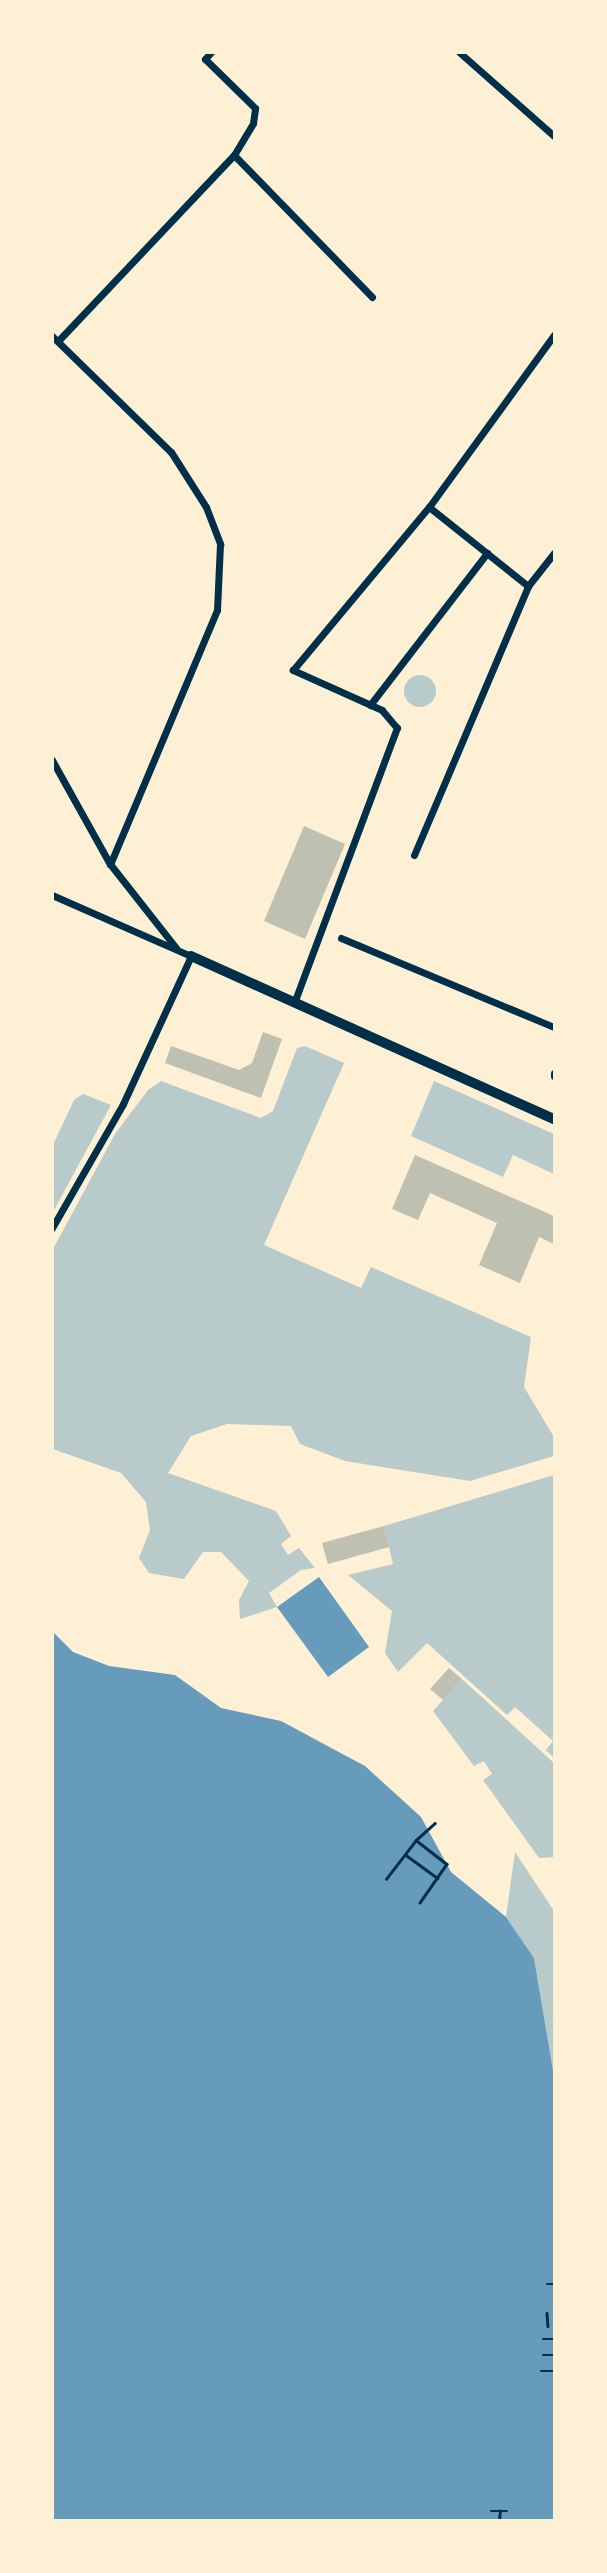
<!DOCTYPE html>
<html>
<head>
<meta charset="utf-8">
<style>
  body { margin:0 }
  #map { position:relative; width:607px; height:2573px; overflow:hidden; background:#fdf0d5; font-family:"Open Sans",sans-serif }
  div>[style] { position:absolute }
  .green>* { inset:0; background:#b9caca }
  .round { border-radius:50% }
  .water>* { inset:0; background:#669bbc }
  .building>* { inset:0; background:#bec0b2 }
  .path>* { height:2.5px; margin:-1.25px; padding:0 1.25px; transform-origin:1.25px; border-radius:1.25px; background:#003049 }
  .minor>* { height:7px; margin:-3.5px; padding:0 3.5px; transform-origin:3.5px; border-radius:3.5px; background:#003049 }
  .tertiary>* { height:10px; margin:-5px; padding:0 5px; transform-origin:5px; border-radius:5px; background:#003049 }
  span { translate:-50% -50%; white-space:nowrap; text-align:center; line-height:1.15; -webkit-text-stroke:7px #fdf0d5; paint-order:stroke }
  .frame { position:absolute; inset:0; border:54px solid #fdf0d5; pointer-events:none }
</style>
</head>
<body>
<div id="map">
  <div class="green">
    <i class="round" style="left:404px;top:675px;width:32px;height:32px"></i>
    <i style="clip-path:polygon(305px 1046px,344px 1063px,264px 1245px,361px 1288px,371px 1267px,531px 1337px,524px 1387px,554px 1437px,554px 1456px,470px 1481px,345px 1461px,300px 1444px,291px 1426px,227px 1424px,191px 1436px,168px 1473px,276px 1511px,291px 1536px,281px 1544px,288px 1555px,299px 1548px,315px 1568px,301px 1570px,269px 1593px,277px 1607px,240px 1619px,239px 1600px,249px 1581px,221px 1552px,203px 1552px,184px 1579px,149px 1573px,139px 1558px,150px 1530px,146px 1502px,121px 1473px,53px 1449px,53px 1249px,115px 1134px,148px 1090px,161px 1081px,261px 1118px,273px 1111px,297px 1048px)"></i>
    <i style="clip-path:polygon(434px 1081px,554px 1134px,554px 1174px,513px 1155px,503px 1177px,411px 1136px)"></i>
    <i style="clip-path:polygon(83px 1094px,111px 1105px,53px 1212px,53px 1145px,74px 1100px)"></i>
    <i style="clip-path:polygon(554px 1475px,554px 1758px,546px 1750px,553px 1741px,515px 1707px,507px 1715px,427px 1643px,398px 1672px,385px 1653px,392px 1611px,348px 1575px,393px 1564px,384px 1526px)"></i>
    <i style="clip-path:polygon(462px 1679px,554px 1763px,554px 1857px,539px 1858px,483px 1780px,492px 1774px,484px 1761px,474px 1766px,433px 1711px)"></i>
    <i style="clip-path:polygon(515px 1852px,554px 1911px,554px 2076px,534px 1958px,506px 1917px)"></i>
  </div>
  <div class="water">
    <i style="clip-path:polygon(319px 1577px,369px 1647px,328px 1677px,277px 1607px)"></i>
    <i style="clip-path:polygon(52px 1631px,73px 1652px,109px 1666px,175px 1675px,221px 1708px,281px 1721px,365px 1766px,421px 1817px,451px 1872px,506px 1917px,534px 1958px,554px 2076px,554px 2520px,53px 2520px)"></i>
  </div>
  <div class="building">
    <i style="clip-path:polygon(304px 826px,345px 844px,305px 939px,264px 921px)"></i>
    <i style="clip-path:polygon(263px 1032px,282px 1039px,261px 1098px,165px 1063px,171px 1046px,239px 1070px,252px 1063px)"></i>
    <i style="clip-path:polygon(415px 1155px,554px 1216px,554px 1244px,539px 1237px,520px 1283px,479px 1265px,497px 1223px,430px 1193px,418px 1220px,392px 1209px)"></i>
    <i style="clip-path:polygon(384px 1526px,389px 1547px,328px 1564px,322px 1543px)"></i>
    <i style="clip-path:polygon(449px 1668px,462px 1679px,443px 1700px,430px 1689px)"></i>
  </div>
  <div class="path">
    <i style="left:416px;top:1840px;width:25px;rotate:-42deg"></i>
    <i style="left:406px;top:1855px;width:39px;rotate:36deg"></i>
    <i style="left:386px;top:1879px;width:49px;rotate:-52.4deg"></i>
    <i style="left:416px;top:1840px;width:39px;rotate:38deg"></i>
    <i style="left:447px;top:1864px;width:47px;rotate:124.7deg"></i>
    <i style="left:547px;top:2284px;width:7px"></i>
    <i style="left:547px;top:2313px;width:13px;rotate:86deg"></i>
    <i style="left:543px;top:2339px;width:11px"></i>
    <i style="left:543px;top:2355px;width:11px"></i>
    <i style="left:541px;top:2371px;width:13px"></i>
    <i style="left:491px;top:2511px;width:16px"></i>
    <i style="left:499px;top:2520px;width:9px;rotate:-84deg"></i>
  </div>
  <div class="minor">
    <i style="left:459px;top:52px;width:127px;rotate:41.5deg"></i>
    <i style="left:234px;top:155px;width:198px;rotate:45.8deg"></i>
    <i style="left:52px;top:336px;width:166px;rotate:44.3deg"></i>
    <i style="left:171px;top:452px;width:65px;rotate:57.5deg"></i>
    <i style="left:206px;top:507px;width:40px;rotate:69deg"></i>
    <i style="left:220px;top:544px;width:66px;rotate:92.6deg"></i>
    <i style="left:217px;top:610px;width:276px;rotate:112.8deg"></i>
    <i style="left:58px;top:341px;width:256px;rotate:-46.6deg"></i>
    <i style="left:234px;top:155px;width:37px;rotate:-59deg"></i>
    <i style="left:253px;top:123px;width:15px;rotate:-82deg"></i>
    <i style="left:255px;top:108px;width:70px;rotate:-135.6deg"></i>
    <i style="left:205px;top:59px;width:9px;rotate:-49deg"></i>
    <i style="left:429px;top:507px;width:127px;rotate:38.6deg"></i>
    <i style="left:370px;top:705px;width:192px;rotate:-52.4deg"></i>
    <i style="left:52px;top:760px;width:119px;rotate:60.9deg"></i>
    <i style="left:110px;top:864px;width:107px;rotate:51.8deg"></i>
    <i style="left:414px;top:855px;width:292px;rotate:-67deg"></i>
    <i style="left:528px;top:586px;width:42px;rotate:-51.8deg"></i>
    <i style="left:52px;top:895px;width:152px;rotate:23.7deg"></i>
    <i style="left:191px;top:956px;width:163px;rotate:114.7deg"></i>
    <i style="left:123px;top:1104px;width:143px;rotate:119.8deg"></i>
    <i style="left:341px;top:938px;width:231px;rotate:22.7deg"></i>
    <i style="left:294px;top:1003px;width:294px;rotate:-69.5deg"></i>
    <i style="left:397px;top:728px;width:23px;rotate:-130deg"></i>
    <i style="left:382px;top:710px;width:98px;rotate:-155.8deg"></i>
    <i style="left:293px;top:670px;width:212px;rotate:-50.2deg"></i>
    <i style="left:429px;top:507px;width:213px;rotate:-54deg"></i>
    <i style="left:554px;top:1073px;width:3px;rotate:90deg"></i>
  </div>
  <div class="tertiary">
    <i style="left:191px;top:956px;width:398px;rotate:24.2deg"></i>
  </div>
  <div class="frame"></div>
</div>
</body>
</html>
